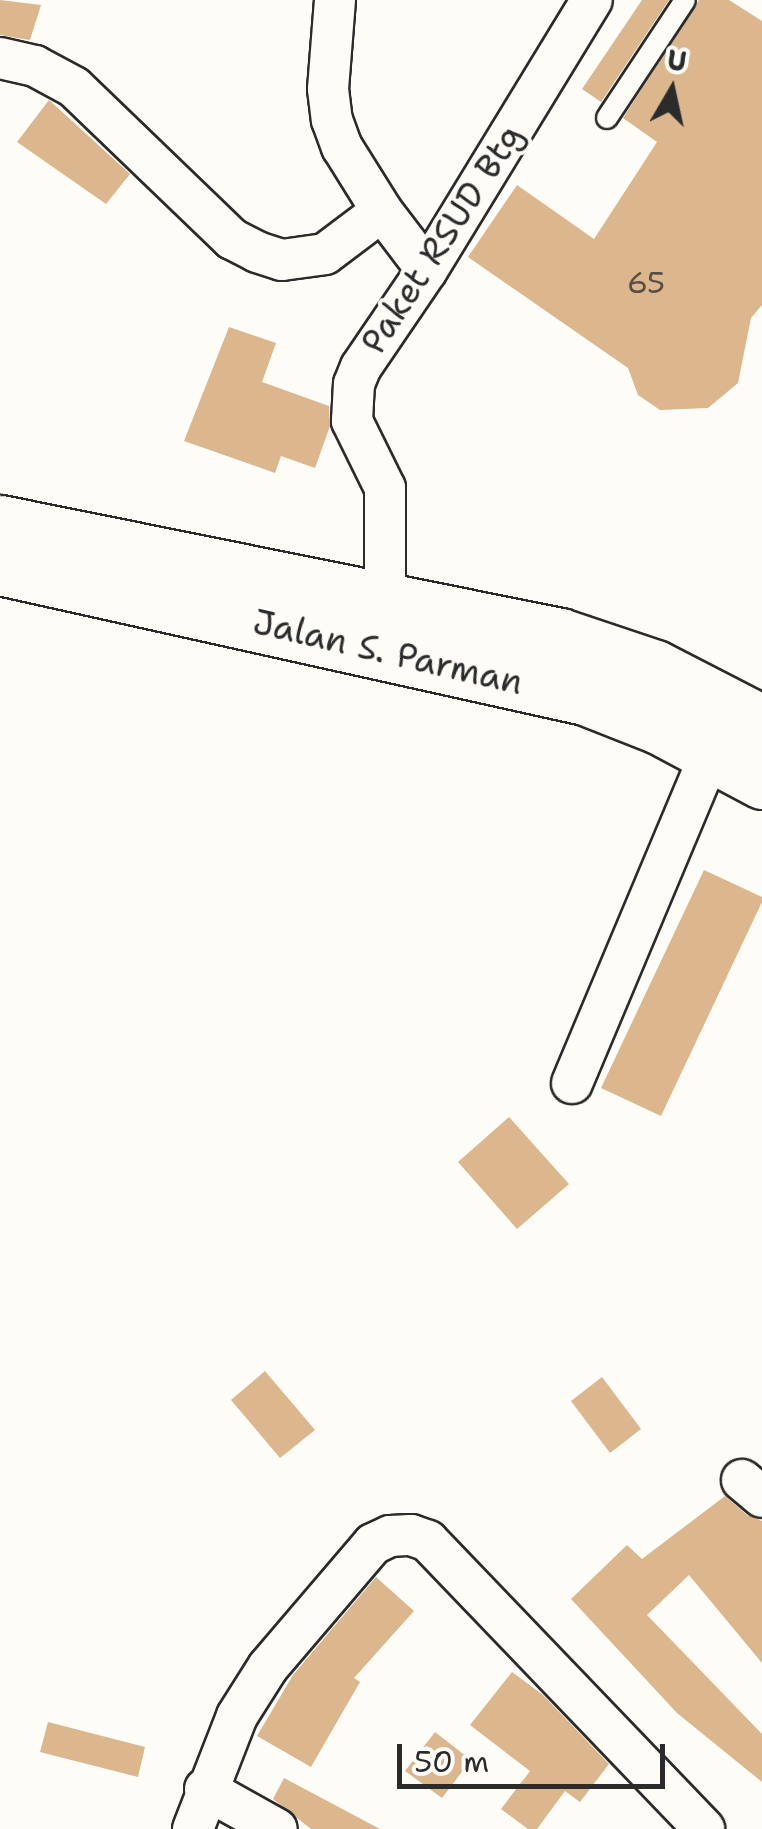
<!DOCTYPE html>
<html>
<head>
<meta charset="utf-8">
<style>
  body { margin:0 }
  #map { position:relative; width:762px; height:1829px; overflow:hidden; background:#fdfcf7; font-family:"Shantell Sans",sans-serif }
  div>[style] { position:absolute }
  .building>* { inset:0; background:#dcb68d }
  .roads { filter:drop-shadow(2px 0 #2b2b2b) drop-shadow(-2px 0 #2b2b2b) drop-shadow(0 2px #2b2b2b) drop-shadow(0 -2px #2b2b2b) }
  .lane>* { height:20px; margin:-10px; padding:0 10px; transform-origin:10px; border-radius:10px; background:#fdfcf7 }
  .street>* { height:40px; margin:-20px; padding:0 20px; transform-origin:20px; border-radius:20px; background:#fdfcf7 }
  .secondary>* { height:55px; margin:-27.5px; padding:0 27.5px; transform-origin:27.5px; border-radius:27.5px; background:#fdfcf7 }
  span { translate:-50% -50%; white-space:nowrap; text-align:center; line-height:1.15; -webkit-text-stroke:8px #fdfcf7; paint-order:stroke }
  .number-label { font-size:30px; color:#574e44 }
  .number-label span { -webkit-text-stroke-width:0 }
  .street-label { font-size:35px; color:#2b2b2b }
  .north { position:absolute; left:622px; top:40px; width:100px; height:100px; -webkit-text-stroke:8px #fdfcf7; paint-order:stroke; rotate:9deg; font-size:28px; font-weight:700; line-height:40px; text-align:center; color:#2b2b2b }
  .north::after { content:''; display:block; margin:auto; width:35px; height:45px; background:#2b2b2b; clip-path:polygon(50% 0,100% 100%,50% 72%,0 100%) }
  .scale { position:absolute; left:397px; top:1744px; width:268px; height:45px; box-sizing:border-box; border:5px solid #2b2b2b; border-top:0; padding-left:12px; font-size:30px; line-height:35px; white-space:nowrap; color:#2b2b2b; -webkit-text-stroke:8px #fdfcf7; paint-order:stroke }
</style>
</head>
<body>
<div id="map">
  <div class="building">
    <i style="clip-path:polygon(0 0,41px 5px,30px 40px,0 35px)"></i>
    <i style="clip-path:polygon(642px 0,669px 0,601px 102px,582px 89px)"></i>
    <i style="clip-path:polygon(699px 0,729px 0,762px 21px,762px 305px,751px 318px,738px 383px,708px 408px,660px 410px,638px 395px,628px 368px,468px 257px,517px 185px,594px 239px,657px 142px,623px 118px)"></i>
    <i style="clip-path:polygon(49px 100px,130px 174px,106px 204px,17px 142px)"></i>
    <i style="clip-path:polygon(229px 327px,276px 343px,262px 382px,329px 406px,330px 426px,315px 468px,281px 456px,275px 473px,184px 441px)"></i>
    <i style="clip-path:polygon(704px 870px,762px 897px,762px 902px,661px 1116px,601px 1088px)"></i>
    <i style="clip-path:polygon(509px 1117px,569px 1184px,517px 1229px,458px 1162px)"></i>
    <i style="clip-path:polygon(265px 1371px,315px 1430px,280px 1458px,231px 1400px)"></i>
    <i style="clip-path:polygon(602px 1377px,641px 1429px,610px 1453px,571px 1401px)"></i>
    <i style="clip-path:polygon(725px 1496px,747px 1515px,762px 1521px,762px 1663px,689px 1575px,647px 1615px,762px 1734px,762px 1782px,677px 1713px,571px 1599px,627px 1545px,642px 1559px)"></i>
    <i style="clip-path:polygon(376px 1577px,414px 1611px,354px 1678px,360px 1682px,311px 1767px,257px 1736px,293px 1675px)"></i>
    <i style="clip-path:polygon(512px 1672px,543px 1695px,609px 1764px,580px 1802px,565px 1791px,537px 1829px,528px 1829px,501px 1809px,530px 1771px,470px 1725px)"></i>
    <i style="clip-path:polygon(48px 1722px,145px 1747px,138px 1777px,40px 1752px)"></i>
    <i style="clip-path:polygon(435px 1732px,471px 1760px,442px 1798px,405px 1771px)"></i>
    <i style="clip-path:polygon(284px 1778px,380px 1829px,311px 1829px,273px 1799px)"></i>
  </div>
  <div class="roads">
    <div class="lane">
      <i style="left:607px;top:118px;width:141px;rotate:-56.5deg"></i>
    </div>
    <div class="street">
      <i style="left:335px;top:0;width:89px;rotate:94.5deg"></i>
      <i style="left:328px;top:89px;width:31px;rotate:83deg"></i>
      <i style="left:332px;top:120px;width:29px;rotate:70deg"></i>
      <i style="left:342px;top:147px;width:75px;rotate:58deg"></i>
      <i style="left:382px;top:211px;width:74px;rotate:52.7deg"></i>
      <i style="left:0;top:58px;width:36px;rotate:13deg"></i>
      <i style="left:35px;top:66px;width:44px;rotate:28.3deg"></i>
      <i style="left:74px;top:87px;width:219px;rotate:43.9deg"></i>
      <i style="left:232px;top:239px;width:28px;rotate:27deg"></i>
      <i style="left:257px;top:252px;width:26px;rotate:18deg"></i>
      <i style="left:282px;top:260px;width:43px;rotate:-7.9deg"></i>
      <i style="left:325px;top:254px;width:71px;rotate:-37deg"></i>
      <i style="left:385px;top:602px;width:114px;rotate:-90deg"></i>
      <i style="left:385px;top:488px;width:75px;rotate:-116.2deg"></i>
      <i style="left:352px;top:421px;width:37px;rotate:-87deg"></i>
      <i style="left:354px;top:384px;width:18px;rotate:-68deg"></i>
      <i style="left:361px;top:367px;width:117px;rotate:-55.8deg"></i>
      <i style="left:427px;top:270px;width:316px;rotate:-58.6deg"></i>
      <i style="left:572px;top:1083px;width:357px;rotate:-67.2deg"></i>
      <i style="left:742px;top:1480px;width:26px;rotate:40deg"></i>
      <i style="left:205px;top:1789px;width:82px;rotate:29.1deg"></i>
      <i style="left:193px;top:1829px;width:121px;rotate:-68.7deg"></i>
      <i style="left:237px;top:1716px;width:58px;rotate:-57.7deg"></i>
      <i style="left:268px;top:1667px;width:162px;rotate:-49.5deg"></i>
      <i style="left:373px;top:1544px;width:19px;rotate:-25deg"></i>
      <i style="left:390px;top:1536px;width:21px;rotate:-3deg"></i>
      <i style="left:411px;top:1535px;width:18px;rotate:19deg"></i>
      <i style="left:428px;top:1541px;width:399px;rotate:46.2deg"></i>
    </div>
    <div class="secondary">
      <i style="left:0;top:523px;width:571px;rotate:11.41deg"></i>
      <i style="left:560px;top:636px;width:100px;rotate:18.6deg"></i>
      <i style="left:655px;top:668px;width:120px;rotate:27.2deg"></i>
      <i style="left:0;top:567px;width:599px;rotate:12.53deg"></i>
      <i style="left:585px;top:697px;width:79px;rotate:21.4deg"></i>
      <i style="left:659px;top:726px;width:117px;rotate:28.1deg"></i>
    </div>
  </div>
  <div class="number-label">
    <span style="left:646px;top:283px">65</span>
  </div>
  <div class="street-label">
    <span style="left:442px;top:239px;rotate:-57deg">Paket RSUD Btg</span>
    <span style="left:388px;top:652px;rotate:13deg">Jalan S. Parman</span>
  </div>
  <div class="north">U</div>
  <div class="scale">50 m</div>
</div>
</body>
</html>
